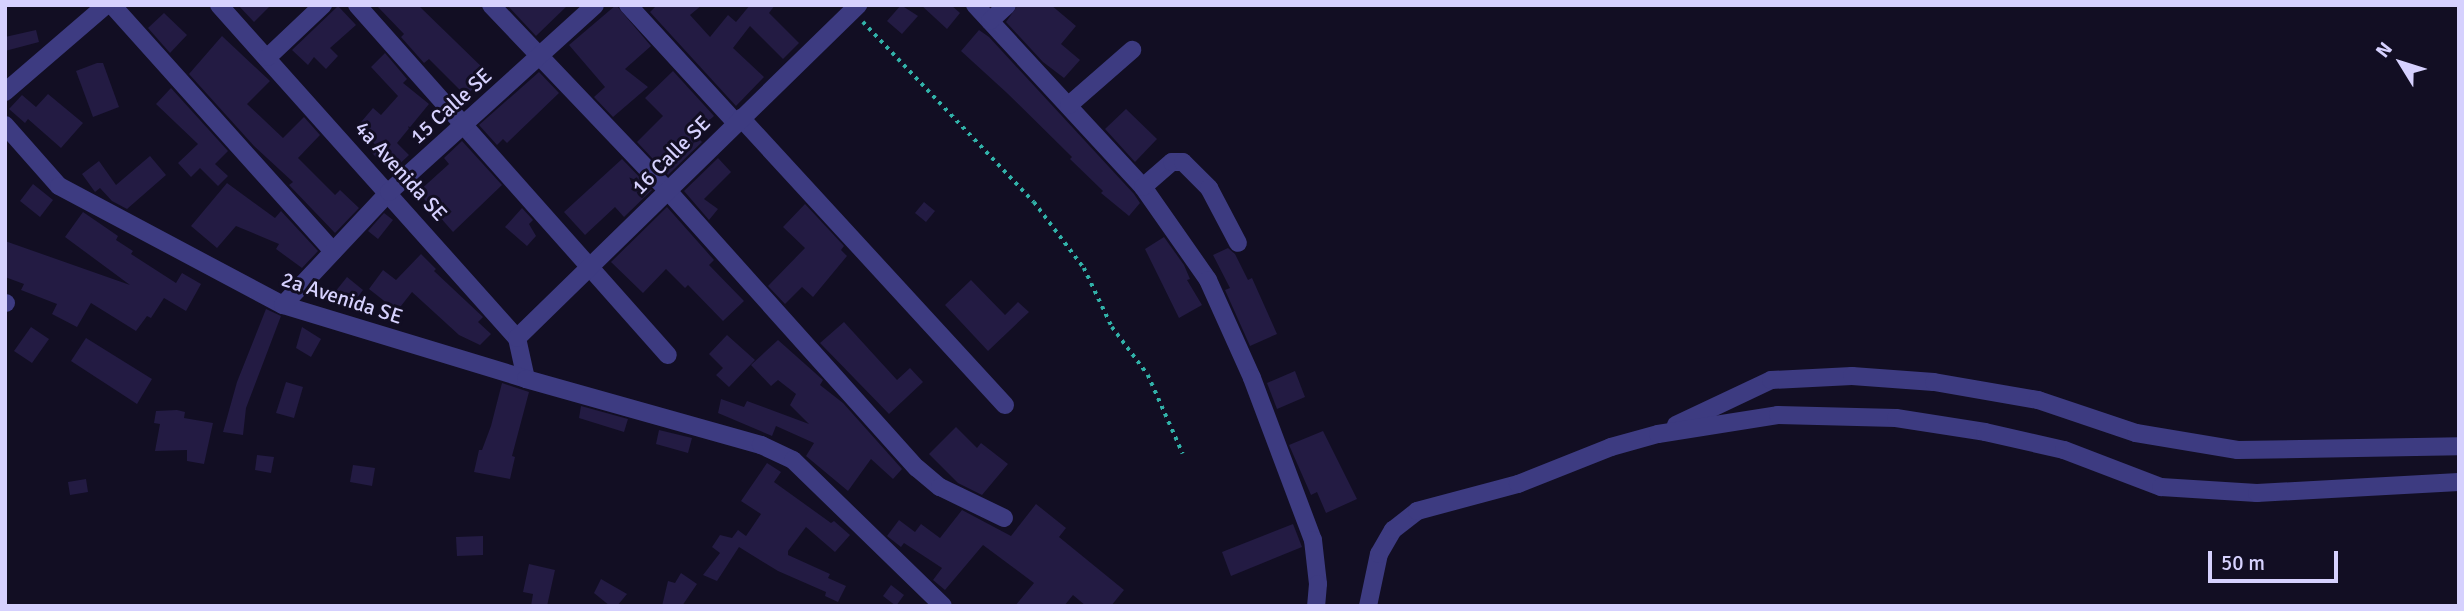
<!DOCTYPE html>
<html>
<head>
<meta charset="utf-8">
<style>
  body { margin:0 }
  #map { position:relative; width:2464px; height:611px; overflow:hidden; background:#120e23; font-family:Signika,sans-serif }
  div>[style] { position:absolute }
  .building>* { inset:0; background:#231b43 }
  .path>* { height:3.5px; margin-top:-1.75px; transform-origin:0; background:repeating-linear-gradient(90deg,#31b2a9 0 3.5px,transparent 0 8.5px) }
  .street>* { height:18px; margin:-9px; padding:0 9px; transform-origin:9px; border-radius:9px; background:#3d3b81 }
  span { translate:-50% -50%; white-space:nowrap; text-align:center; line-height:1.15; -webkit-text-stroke:6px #120e23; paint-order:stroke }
  .street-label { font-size:21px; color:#d6d1fe }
  .frame { position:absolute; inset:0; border:7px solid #d6d1fe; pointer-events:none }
  .north { position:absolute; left:2366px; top:28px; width:70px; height:70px; -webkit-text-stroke:5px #120e23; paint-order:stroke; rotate:308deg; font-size:19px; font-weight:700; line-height:28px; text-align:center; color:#d6d1fe }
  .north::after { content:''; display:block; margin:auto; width:24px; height:32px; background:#d6d1fe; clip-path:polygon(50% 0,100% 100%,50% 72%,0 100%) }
  .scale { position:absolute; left:2208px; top:551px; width:130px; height:32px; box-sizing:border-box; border:4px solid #d6d1fe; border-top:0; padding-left:9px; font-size:21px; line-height:24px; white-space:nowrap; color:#d6d1fe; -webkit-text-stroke:5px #120e23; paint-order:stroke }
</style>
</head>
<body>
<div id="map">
  <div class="building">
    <i style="clip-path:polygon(238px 5px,271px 5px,254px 22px)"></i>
    <i style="clip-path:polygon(376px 5px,418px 5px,488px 73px,466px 96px,429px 59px,424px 63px,401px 37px,404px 34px)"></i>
    <i style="clip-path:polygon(507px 5px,568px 5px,536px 36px)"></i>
    <i style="clip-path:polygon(616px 5px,651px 46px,625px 69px,648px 87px,613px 117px,594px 97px,605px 87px,569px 45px)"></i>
    <i style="clip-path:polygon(657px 5px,702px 5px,690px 15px,710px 37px,728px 15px,736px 22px,750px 5px,775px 5px,769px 13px,799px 43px,783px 59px,750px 26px,733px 48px,764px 77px,736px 106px,650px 12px)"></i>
    <i style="clip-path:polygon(901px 5px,918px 16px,902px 34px,887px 21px)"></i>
    <i style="clip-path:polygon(921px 5px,951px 5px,960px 13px,947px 29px)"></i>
    <i style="clip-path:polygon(1018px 5px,1051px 5px,1076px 26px,1061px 44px,1080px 60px,1064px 78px,1043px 62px,1006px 22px)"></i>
    <i style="clip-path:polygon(338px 6px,356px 25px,330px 48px,338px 56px,326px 69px,314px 57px,308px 65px,292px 50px)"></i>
    <i style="clip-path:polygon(164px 13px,187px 35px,170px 53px,148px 28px)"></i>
    <i style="clip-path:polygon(36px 30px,39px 42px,5px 51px,5px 37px)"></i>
    <i style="clip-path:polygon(979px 30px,989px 37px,1134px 194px,1140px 203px,1129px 216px,1101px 193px,1103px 191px,1070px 159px,1072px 157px,1007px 93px,961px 51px)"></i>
    <i style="clip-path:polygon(222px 36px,270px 81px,247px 104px,283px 138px,304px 117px,320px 135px,298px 158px,335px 195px,340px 190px,359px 208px,335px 233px,289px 185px,293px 182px,254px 146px,189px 74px)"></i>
    <i style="clip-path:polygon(385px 53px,407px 79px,403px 83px,429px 104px,397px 143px,409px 155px,391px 172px,371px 152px,377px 146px,356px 128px,373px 108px,381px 115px,398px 96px,371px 67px)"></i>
    <i style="clip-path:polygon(97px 63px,103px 63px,119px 107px,93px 117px,76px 71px)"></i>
    <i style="clip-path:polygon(673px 71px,714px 116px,694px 134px,702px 142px,668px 175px,637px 142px,663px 116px,645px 98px)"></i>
    <i style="clip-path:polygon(539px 72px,559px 93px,507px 143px,503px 139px,497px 145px,479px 125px)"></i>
    <i style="clip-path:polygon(171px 88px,228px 151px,215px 164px,228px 176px,218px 186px,200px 168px,191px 177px,178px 163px,198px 144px,156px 104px)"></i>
    <i style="clip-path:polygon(48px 94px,83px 123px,61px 148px,28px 119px,25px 123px,9px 109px,22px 95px,36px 107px)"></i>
    <i style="clip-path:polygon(1126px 109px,1157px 139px,1135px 162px,1105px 129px)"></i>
    <i style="clip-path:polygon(462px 141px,502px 185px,453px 232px,418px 192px,449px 164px,444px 158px)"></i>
    <i style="clip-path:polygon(150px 156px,166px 175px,127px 209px,112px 201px,100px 188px,95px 192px,82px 174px,99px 161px,116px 185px)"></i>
    <i style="clip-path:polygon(718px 158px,731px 172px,704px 199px,718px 209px,709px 220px,684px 191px)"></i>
    <i style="clip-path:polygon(622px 159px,652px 190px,624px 217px,615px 207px,585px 235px,564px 212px)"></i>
    <i style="clip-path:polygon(227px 183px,275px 218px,281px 211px,318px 251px,302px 268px,276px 249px,279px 244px,236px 226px,217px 248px,191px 226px)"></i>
    <i style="clip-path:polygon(33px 184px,53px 200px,40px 217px,20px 201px)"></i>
    <i style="clip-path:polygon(924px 202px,935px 211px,926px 222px,915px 213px)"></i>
    <i style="clip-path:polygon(805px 204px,844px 246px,841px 250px,847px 256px,813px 297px,802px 287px,785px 304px,768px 286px,805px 248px,783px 227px)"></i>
    <i style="clip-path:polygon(667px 207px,714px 260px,709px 265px,744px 301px,723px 321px,688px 285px,685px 288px,666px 269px,643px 293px,611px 262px)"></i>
    <i style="clip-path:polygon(522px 208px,533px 220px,529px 224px,536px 236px,527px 246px,505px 227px)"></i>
    <i style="clip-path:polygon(83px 212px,118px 236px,116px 240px,133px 251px,131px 254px,176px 283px,182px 273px,201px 284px,186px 311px,164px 298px,151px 318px,147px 316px,136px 331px,91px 303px,77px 327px,52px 314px,57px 304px,21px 290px,24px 284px,5px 277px,5px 241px,130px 285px,65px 237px)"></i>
    <i style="clip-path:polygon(384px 213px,393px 220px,378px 239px,368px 231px)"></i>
    <i style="clip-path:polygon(1164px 237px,1184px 265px,1190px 279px,1187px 280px,1202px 305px,1179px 318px,1145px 249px)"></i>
    <i style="clip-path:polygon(1228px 248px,1235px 254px,1248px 280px,1252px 278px,1277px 334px,1250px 346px,1225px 290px,1230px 288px,1213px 255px)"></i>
    <i style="clip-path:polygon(421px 254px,436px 269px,434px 271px,483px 317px,478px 322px,491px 334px,480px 345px,459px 335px,412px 292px,397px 311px,369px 289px,383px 270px,396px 280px)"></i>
    <i style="clip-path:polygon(347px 277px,363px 290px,348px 310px,331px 297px)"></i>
    <i style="clip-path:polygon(971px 280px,1005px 315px,1018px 302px,1029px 312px,988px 351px,945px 305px)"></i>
    <i style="clip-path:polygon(266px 309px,281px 316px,246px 408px,243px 435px,223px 432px,237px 382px)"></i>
    <i style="clip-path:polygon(844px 322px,897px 380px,910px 368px,923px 382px,889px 414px,820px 343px)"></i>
    <i style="clip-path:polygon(31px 327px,49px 339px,32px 363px,14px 351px)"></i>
    <i style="clip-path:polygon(302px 327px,321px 339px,311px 357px,296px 348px)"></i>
    <i style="clip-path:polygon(727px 335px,755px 360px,729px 387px,716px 375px,723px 368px,709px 354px)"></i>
    <i style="clip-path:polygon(86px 338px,152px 379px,137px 404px,71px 361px)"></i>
    <i style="clip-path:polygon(778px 340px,823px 380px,820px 385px,843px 403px,902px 469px,893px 479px,871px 459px,848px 491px,806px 456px,814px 443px,776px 426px,772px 436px,718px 413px,721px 399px,744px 407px,747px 401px,809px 424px,790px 405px,796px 394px,778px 380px,771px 386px,751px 365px)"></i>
    <i style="clip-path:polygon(1295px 371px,1305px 397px,1277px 409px,1267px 383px)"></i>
    <i style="clip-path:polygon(286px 382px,303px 387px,294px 418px,276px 413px)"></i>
    <i style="clip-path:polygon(502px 383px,529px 392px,512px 456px,515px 457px,510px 479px,474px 472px,479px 450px,482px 450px,491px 426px)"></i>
    <i style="clip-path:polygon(581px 406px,628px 419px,624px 432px,579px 418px)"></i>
    <i style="clip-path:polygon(177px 410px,185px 412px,184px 418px,213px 423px,204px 464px,187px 461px,187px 450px,155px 451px,160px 424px,154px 423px,156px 411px)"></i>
    <i style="clip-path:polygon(956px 427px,977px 448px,981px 443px,1008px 464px,982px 495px,958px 483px,929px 454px)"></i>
    <i style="clip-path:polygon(659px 430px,692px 438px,688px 453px,656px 444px)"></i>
    <i style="clip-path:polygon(1323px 431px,1357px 499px,1326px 513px,1317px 492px,1311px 495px,1289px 445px)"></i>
    <i style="clip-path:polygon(257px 455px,274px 457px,271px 473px,255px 470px)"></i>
    <i style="clip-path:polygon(767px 463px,781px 472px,774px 482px,831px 523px,834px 521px,850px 535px,835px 552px,806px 527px,788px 551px,788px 555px,830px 574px,828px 578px,846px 586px,838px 602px,825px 596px,826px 592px,778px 571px,739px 547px,717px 581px,703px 575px,720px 553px,712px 547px,720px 535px,732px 538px,738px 530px,746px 536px,761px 514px,741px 501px)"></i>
    <i style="clip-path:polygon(353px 465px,375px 468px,372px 486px,350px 482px)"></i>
    <i style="clip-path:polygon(86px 479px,88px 492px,70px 495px,68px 482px)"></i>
    <i style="clip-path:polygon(1036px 504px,1066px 528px,1059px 537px,1124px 590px,1111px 606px,1086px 606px,1073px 595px,1064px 606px,1015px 606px,1034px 583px,983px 545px,945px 590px,933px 580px,942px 568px,904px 543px,901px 547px,887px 536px,899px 520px,915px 532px,921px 524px,940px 538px,962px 510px,1011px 536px)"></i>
    <i style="clip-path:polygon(1293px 524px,1302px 547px,1231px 576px,1222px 552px)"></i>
    <i style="clip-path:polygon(483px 536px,483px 555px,457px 556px,456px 537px)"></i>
    <i style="clip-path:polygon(529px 564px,555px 570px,547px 606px,531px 606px,533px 594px,523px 592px)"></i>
    <i style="clip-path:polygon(681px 573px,697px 584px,682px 606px,662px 606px,668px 581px,675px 583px)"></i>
    <i style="clip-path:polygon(601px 579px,627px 594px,617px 606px,610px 606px,594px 593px)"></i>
    <i style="clip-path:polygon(891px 585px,904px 595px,896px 606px,883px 596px)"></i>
  </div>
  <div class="path">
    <i style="left:863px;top:22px;width:248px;rotate:46.5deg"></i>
    <i style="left:1034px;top:202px;width:83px;rotate:52.9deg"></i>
    <i style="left:1084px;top:268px;width:65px;rotate:64.6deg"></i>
    <i style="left:1112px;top:327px;width:60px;rotate:53.1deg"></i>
    <i style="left:1148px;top:375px;width:86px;rotate:66.1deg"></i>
  </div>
  <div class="street">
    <i style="left:112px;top:5px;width:331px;rotate:48.1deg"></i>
    <i style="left:219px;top:5px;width:447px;rotate:48.2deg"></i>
    <i style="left:517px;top:338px;width:42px;rotate:77.6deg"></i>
    <i style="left:357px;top:5px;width:468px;rotate:48.4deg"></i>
    <i style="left:491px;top:5px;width:258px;rotate:46.4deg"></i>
    <i style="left:669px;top:192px;width:371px;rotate:48.1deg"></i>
    <i style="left:917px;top:468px;width:30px;rotate:40deg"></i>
    <i style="left:940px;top:487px;width:71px;rotate:25.8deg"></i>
    <i style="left:628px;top:5px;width:160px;rotate:47.5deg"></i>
    <i style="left:975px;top:5px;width:248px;rotate:47.3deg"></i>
    <i style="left:1143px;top:187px;width:113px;rotate:55deg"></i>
    <i style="left:1208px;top:280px;width:107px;rotate:65.8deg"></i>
    <i style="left:1252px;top:378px;width:173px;rotate:69.4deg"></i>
    <i style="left:1313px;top:540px;width:44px;rotate:83.5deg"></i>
    <i style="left:1318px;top:584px;width:22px;rotate:95deg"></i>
    <i style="left:990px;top:21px;width:23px;rotate:-43deg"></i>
    <i style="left:268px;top:57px;width:76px;rotate:-43.4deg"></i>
    <i style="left:5px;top:92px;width:133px;rotate:-40.7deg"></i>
    <i style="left:1069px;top:105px;width:84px;rotate:-41.1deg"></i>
    <i style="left:741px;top:118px;width:390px;rotate:47.4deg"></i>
    <i style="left:5px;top:125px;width:81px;rotate:48.5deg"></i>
    <i style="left:59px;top:186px;width:254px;rotate:28deg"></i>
    <i style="left:283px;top:305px;width:254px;rotate:16.9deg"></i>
    <i style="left:526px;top:379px;width:244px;rotate:15.7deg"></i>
    <i style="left:761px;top:445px;width:35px;rotate:25deg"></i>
    <i style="left:793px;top:460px;width:209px;rotate:44.2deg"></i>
    <i style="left:1143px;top:187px;width:38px;rotate:-41deg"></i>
    <i style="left:1172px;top:162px;width:11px"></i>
    <i style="left:1183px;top:162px;width:37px;rotate:45deg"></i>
    <i style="left:1209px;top:188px;width:62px;rotate:62.2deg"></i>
    <i style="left:5px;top:303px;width:1px"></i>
    <i style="left:283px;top:305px;width:155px;rotate:-46.8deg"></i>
    <i style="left:389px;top:192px;width:278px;rotate:-42.2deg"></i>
    <i style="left:517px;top:338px;width:477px;rotate:-44.3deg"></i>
    <i style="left:1676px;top:425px;width:105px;rotate:-25.3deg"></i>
    <i style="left:1771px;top:380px;width:81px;rotate:-2.8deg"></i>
    <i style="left:1852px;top:376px;width:82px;rotate:4.2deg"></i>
    <i style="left:1934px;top:382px;width:106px;rotate:9.8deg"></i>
    <i style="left:2038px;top:400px;width:103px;rotate:18.6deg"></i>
    <i style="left:2136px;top:433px;width:103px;rotate:9.5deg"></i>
    <i style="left:2238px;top:450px;width:221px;rotate:-1deg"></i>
    <i style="left:1368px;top:606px;width:53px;rotate:-78.1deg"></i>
    <i style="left:1379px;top:554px;width:28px;rotate:-60deg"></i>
    <i style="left:1393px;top:530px;width:31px;rotate:-38deg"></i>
    <i style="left:1417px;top:511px;width:105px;rotate:-15deg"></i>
    <i style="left:1518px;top:484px;width:100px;rotate:-21.7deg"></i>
    <i style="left:1611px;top:447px;width:49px;rotate:-15.5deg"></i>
    <i style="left:1658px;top:434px;width:121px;rotate:-9deg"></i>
    <i style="left:1778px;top:415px;width:118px;rotate:1.5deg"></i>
    <i style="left:1896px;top:418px;width:90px;rotate:8.9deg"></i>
    <i style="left:1985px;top:432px;width:81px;rotate:12.8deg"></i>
    <i style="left:2064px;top:450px;width:104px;rotate:20.9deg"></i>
    <i style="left:2161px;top:487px;width:96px;rotate:3.6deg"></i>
    <i style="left:2257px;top:493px;width:202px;rotate:-3.1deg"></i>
  </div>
  <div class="street-label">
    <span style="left:451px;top:106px;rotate:-42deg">15 Calle SE</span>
    <span style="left:671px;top:155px;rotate:-45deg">16 Calle SE</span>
    <span style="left:401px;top:171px;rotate:48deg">4a Avenida SE</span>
    <span style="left:342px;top:298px;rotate:18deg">2a Avenida SE</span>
  </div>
  <div class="frame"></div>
  <div class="north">N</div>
  <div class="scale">50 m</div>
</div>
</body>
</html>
